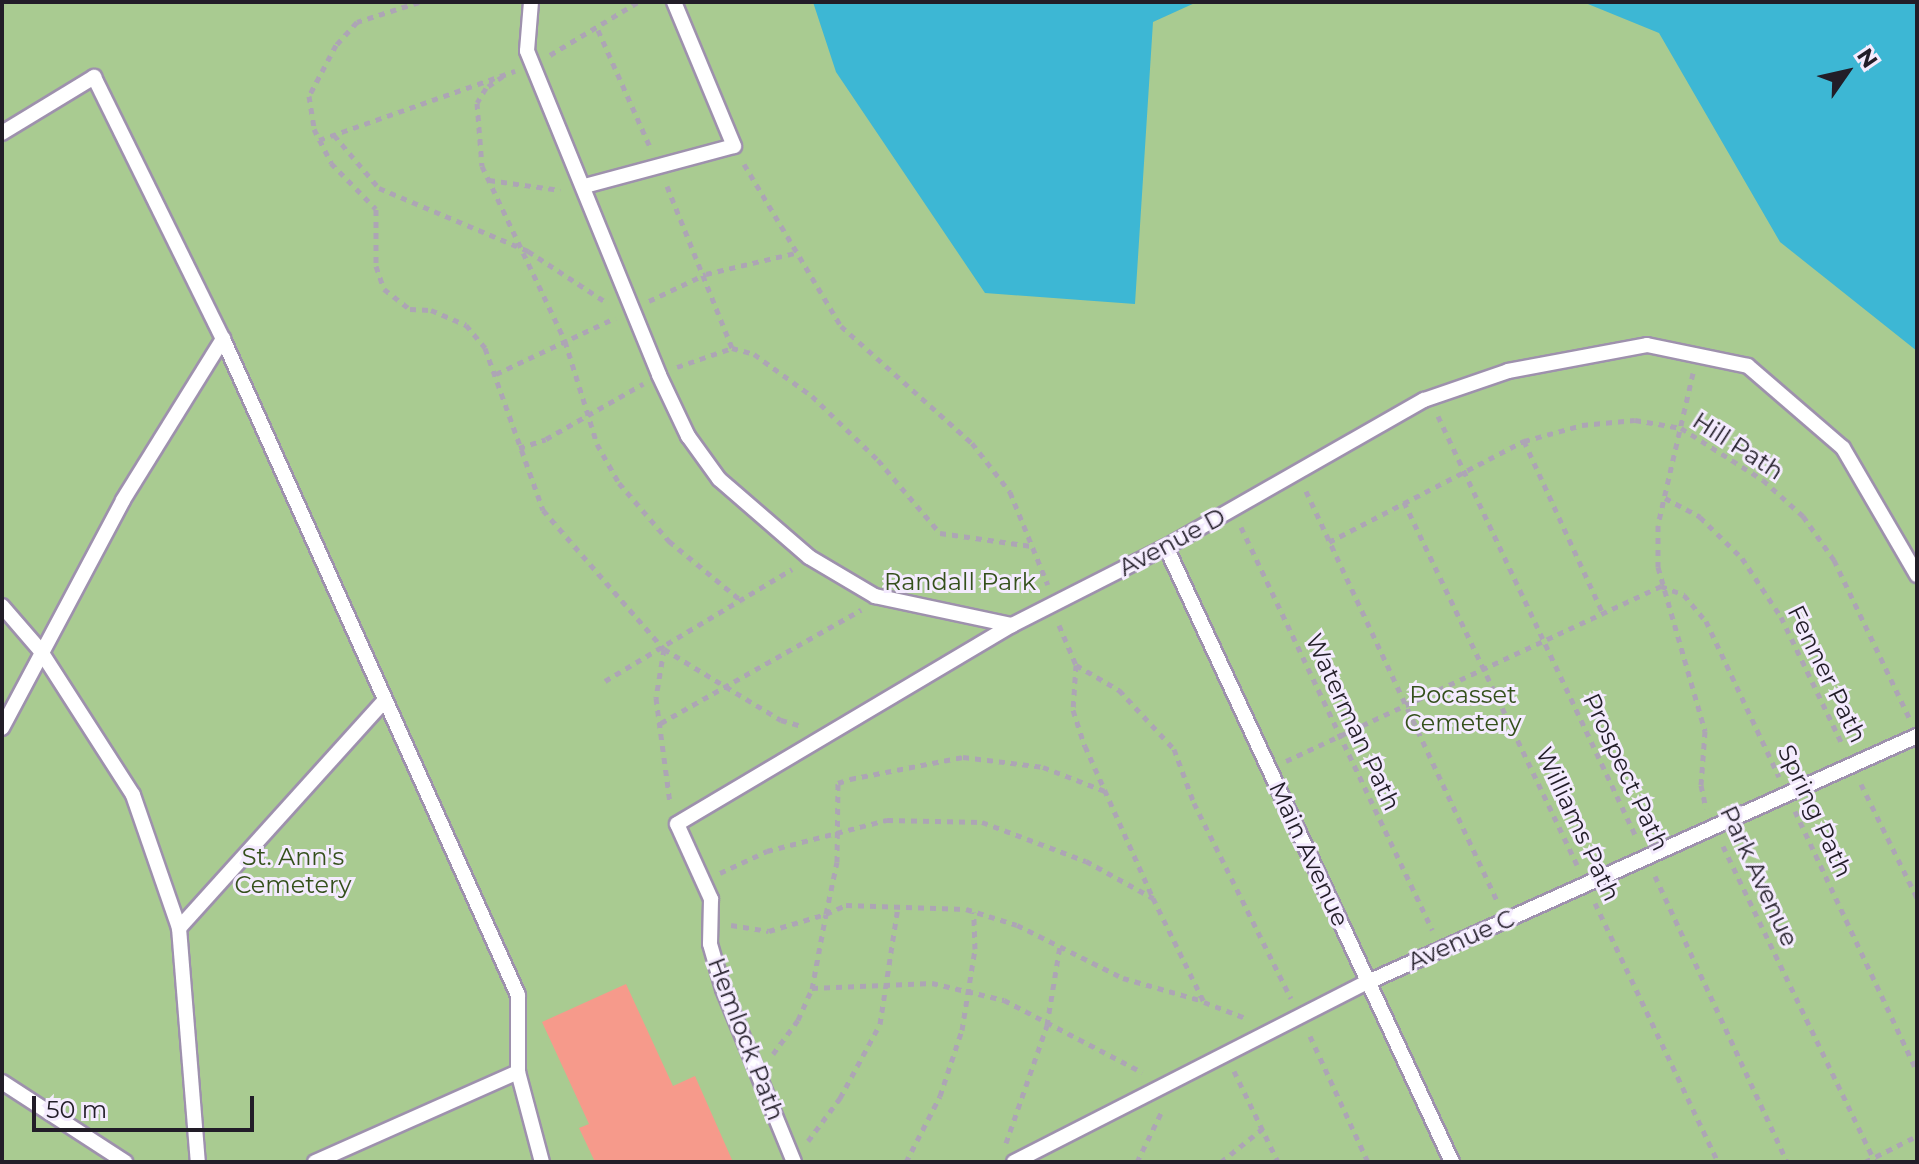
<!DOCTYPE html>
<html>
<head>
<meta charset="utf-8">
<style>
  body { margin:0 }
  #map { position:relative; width:1919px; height:1164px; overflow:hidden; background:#f4ebfe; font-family:Montserrat,sans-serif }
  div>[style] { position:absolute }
  .green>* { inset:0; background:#a9cb91 }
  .water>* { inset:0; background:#3db7d4 }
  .building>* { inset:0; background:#f69a8b }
  .path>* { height:5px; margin-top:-2.5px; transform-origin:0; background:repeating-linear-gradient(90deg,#ada5b5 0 6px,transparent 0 12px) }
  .roads { filter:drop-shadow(2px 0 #9e91ad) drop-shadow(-2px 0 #9e91ad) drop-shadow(0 2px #9e91ad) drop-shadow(0 -2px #9e91ad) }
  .service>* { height:14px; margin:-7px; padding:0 7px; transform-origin:7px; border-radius:7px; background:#fff }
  span { translate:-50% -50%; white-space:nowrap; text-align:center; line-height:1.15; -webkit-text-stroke:6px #f4ebfe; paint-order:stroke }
  .street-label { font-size:24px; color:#221d28 }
  .park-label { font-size:24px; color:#34501b }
  .frame { position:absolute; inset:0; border:4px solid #221d28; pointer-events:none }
  .north { position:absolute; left:1807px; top:32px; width:80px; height:80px; -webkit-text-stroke:6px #f4ebfe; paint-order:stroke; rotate:56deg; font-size:22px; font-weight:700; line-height:32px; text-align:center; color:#221d28 }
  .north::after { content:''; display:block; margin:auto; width:28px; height:36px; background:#221d28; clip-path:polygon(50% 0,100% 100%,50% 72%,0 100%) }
  .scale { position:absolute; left:32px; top:1096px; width:222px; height:36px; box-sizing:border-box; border:4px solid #221d28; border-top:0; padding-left:10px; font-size:24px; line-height:28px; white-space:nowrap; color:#221d28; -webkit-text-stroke:6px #f4ebfe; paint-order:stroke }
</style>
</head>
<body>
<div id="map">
  <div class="green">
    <i style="clip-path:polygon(2px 2px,1917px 2px,1917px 1162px,2px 1162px)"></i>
  </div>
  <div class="water">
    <i style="clip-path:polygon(813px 2px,1197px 2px,1153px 22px,1135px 304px,985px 293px,836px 72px)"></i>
    <i style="clip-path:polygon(1583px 2px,1917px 2px,1917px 351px,1780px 242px,1659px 33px)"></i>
  </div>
  <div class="building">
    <i style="clip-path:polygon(626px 984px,673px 1086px,695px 1076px,733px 1162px,595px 1162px,579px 1128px,589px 1124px,542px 1022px)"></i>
  </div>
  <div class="path">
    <i style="left:419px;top:2px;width:65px;rotate:162.1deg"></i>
    <i style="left:357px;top:22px;width:31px;rotate:132deg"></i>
    <i style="left:336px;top:45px;width:58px;rotate:117.9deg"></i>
    <i style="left:309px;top:96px;width:33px;rotate:81deg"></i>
    <i style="left:314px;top:129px;width:38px;rotate:63deg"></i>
    <i style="left:331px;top:163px;width:64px;rotate:45.6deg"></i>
    <i style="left:376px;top:209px;width:57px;rotate:90deg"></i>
    <i style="left:376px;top:266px;width:24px;rotate:71deg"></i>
    <i style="left:384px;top:289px;width:33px;rotate:38deg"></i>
    <i style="left:410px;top:309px;width:21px;rotate:3deg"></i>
    <i style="left:431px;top:310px;width:38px;rotate:23deg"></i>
    <i style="left:466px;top:325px;width:30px;rotate:50deg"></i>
    <i style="left:485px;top:348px;width:172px;rotate:70.3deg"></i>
    <i style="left:543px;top:510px;width:184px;rotate:49deg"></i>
    <i style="left:664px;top:649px;width:50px;rotate:99.3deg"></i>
    <i style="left:656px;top:698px;width:106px;rotate:82.4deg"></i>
    <i style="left:598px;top:30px;width:128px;rotate:66deg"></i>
    <i style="left:550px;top:55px;width:103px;rotate:-31.1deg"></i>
    <i style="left:503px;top:76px;width:21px;rotate:145deg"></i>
    <i style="left:486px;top:88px;width:17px;rotate:121deg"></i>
    <i style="left:477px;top:103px;width:63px;rotate:85.5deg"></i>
    <i style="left:482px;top:166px;width:194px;rotate:64.6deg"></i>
    <i style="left:565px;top:341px;width:108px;rotate:72.7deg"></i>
    <i style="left:597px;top:444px;width:45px;rotate:60.6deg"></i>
    <i style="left:619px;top:483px;width:77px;rotate:49.2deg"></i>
    <i style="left:669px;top:541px;width:96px;rotate:39.5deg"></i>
    <i style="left:334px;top:135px;width:70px;rotate:49.7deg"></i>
    <i style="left:379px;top:188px;width:162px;rotate:22.9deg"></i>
    <i style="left:528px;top:251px;width:91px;rotate:33.3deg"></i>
    <i style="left:319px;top:140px;width:208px;rotate:-19.4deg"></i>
    <i style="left:744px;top:164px;width:189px;rotate:59.1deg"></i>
    <i style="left:841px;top:326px;width:176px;rotate:41.8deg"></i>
    <i style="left:972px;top:443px;width:62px;rotate:52.2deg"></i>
    <i style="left:1010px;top:492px;width:100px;rotate:67.8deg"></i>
    <i style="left:489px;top:180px;width:72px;rotate:8deg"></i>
    <i style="left:667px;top:186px;width:175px;rotate:68.1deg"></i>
    <i style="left:649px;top:301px;width:63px;rotate:-25.3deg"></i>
    <i style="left:706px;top:274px;width:91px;rotate:-13.3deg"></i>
    <i style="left:677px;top:367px;width:58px;rotate:-19.1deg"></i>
    <i style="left:732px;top:348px;width:23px;rotate:15deg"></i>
    <i style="left:754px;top:354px;width:72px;rotate:35.9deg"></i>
    <i style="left:812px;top:396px;width:92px;rotate:44.1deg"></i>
    <i style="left:878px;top:460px;width:96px;rotate:49.7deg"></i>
    <i style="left:940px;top:533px;width:92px;rotate:8.1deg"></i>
    <i style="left:1693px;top:373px;width:156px;rotate:103deg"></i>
    <i style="left:1658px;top:525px;width:42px;rotate:90deg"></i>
    <i style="left:1658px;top:567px;width:171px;rotate:74deg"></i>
    <i style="left:1705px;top:731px;width:54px;rotate:94.2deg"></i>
    <i style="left:1701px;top:785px;width:24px;rotate:78deg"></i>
    <i style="left:496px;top:374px;width:132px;rotate:-25.2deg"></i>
    <i style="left:1438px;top:416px;width:467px;rotate:64.8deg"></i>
    <i style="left:1524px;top:441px;width:187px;rotate:65.4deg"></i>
    <i style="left:519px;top:448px;width:28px;rotate:-18deg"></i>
    <i style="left:546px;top:439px;width:112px;rotate:-29.6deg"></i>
    <i style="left:1306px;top:491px;width:454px;rotate:65deg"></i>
    <i style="left:1665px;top:498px;width:40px;rotate:28deg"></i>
    <i style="left:1700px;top:517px;width:59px;rotate:44.3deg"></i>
    <i style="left:1742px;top:558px;width:71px;rotate:56.5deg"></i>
    <i style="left:1781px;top:617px;width:143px;rotate:64.3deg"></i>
    <i style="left:1404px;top:502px;width:402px;rotate:64.5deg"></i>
    <i style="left:1241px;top:527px;width:446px;rotate:64.6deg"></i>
    <i style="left:1329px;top:542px;width:220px;rotate:-27.4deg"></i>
    <i style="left:1524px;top:441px;width:60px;rotate:-15.4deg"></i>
    <i style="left:1582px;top:425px;width:53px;rotate:-5.4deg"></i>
    <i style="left:1635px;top:420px;width:47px;rotate:9.9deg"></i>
    <i style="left:1681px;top:428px;width:97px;rotate:32.4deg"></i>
    <i style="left:1763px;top:480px;width:54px;rotate:42deg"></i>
    <i style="left:1803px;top:516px;width:54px;rotate:54.8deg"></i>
    <i style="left:1834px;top:560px;width:176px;rotate:64.5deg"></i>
    <i style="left:1661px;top:586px;width:25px;rotate:21deg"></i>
    <i style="left:1684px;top:595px;width:34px;rotate:50deg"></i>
    <i style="left:1706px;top:621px;width:172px;rotate:64.9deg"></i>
    <i style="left:1059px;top:625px;width:43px;rotate:67deg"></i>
    <i style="left:1076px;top:665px;width:50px;rotate:30.2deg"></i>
    <i style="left:1119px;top:690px;width:81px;rotate:47deg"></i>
    <i style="left:1174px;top:749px;width:58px;rotate:69.7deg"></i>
    <i style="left:1194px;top:803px;width:218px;rotate:63.6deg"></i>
    <i style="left:664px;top:649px;width:137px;rotate:31.3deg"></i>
    <i style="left:781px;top:720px;width:22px;rotate:16deg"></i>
    <i style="left:1076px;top:665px;width:45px;rotate:93.8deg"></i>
    <i style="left:1073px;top:710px;width:38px;rotate:72deg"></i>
    <i style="left:1085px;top:746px;width:167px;rotate:65.9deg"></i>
    <i style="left:605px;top:681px;width:218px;rotate:-30.9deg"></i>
    <i style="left:661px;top:723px;width:230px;rotate:-29.5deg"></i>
    <i style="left:1286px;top:761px;width:414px;rotate:-25deg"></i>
    <i style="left:1861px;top:784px;width:127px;rotate:63.8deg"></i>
    <i style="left:1795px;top:811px;width:287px;rotate:64.9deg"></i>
    <i style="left:1723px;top:846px;width:351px;rotate:64.3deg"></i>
    <i style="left:720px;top:873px;width:52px;rotate:-25.1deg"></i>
    <i style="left:767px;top:851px;width:124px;rotate:-14.5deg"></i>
    <i style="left:887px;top:820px;width:95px;rotate:1.2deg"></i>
    <i style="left:982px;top:822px;width:111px;rotate:20.6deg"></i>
    <i style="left:1086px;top:861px;width:77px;rotate:28.9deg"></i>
    <i style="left:1153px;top:898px;width:116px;rotate:63.9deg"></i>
    <i style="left:1204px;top:1002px;width:47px;rotate:21.1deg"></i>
    <i style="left:1655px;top:876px;width:315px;rotate:65.2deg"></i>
    <i style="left:1595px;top:903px;width:287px;rotate:64.6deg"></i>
    <i style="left:731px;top:925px;width:38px;rotate:9deg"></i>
    <i style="left:769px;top:931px;width:59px;rotate:-16.6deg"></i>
    <i style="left:826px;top:914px;width:53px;rotate:-78.1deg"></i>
    <i style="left:837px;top:862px;width:79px;rotate:-89.3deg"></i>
    <i style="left:838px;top:783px;width:13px;rotate:-18deg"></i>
    <i style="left:850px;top:779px;width:115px;rotate:-11deg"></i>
    <i style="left:963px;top:757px;width:81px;rotate:7.1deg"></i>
    <i style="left:1043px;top:767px;width:66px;rotate:21.2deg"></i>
    <i style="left:812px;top:988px;width:120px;rotate:-2.4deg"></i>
    <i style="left:932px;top:983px;width:74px;rotate:13.3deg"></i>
    <i style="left:1004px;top:1000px;width:156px;rotate:27.6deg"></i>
    <i style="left:1310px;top:1036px;width:139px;rotate:65.3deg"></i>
    <i style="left:773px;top:1054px;width:42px;rotate:-53.7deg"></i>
    <i style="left:798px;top:1020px;width:34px;rotate:-66deg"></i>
    <i style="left:812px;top:989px;width:76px;rotate:-79.4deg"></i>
    <i style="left:826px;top:914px;width:22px;rotate:-24deg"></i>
    <i style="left:846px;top:905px;width:120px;rotate:1.9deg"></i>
    <i style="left:966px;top:909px;width:53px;rotate:17.4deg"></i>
    <i style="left:1017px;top:925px;width:119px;rotate:26.6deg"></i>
    <i style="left:1123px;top:978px;width:83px;rotate:16deg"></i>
    <i style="left:1234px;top:1071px;width:101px;rotate:64.2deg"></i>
    <i style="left:808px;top:1141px;width:54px;rotate:-53.3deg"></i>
    <i style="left:840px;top:1098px;width:84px;rotate:-61.6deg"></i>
    <i style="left:880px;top:1024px;width:118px;rotate:-81.3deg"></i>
    <i style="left:1006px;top:1143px;width:125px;rotate:-70.8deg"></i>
    <i style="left:1047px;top:1025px;width:80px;rotate:-80.7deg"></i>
    <i style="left:906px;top:1162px;width:74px;rotate:-62.7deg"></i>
    <i style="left:940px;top:1096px;width:70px;rotate:-71.6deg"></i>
    <i style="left:962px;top:1030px;width:82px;rotate:-80.9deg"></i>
    <i style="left:975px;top:949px;width:37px;rotate:-92deg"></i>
    <i style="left:1137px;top:1162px;width:55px;rotate:-63.9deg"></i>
    <i style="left:1221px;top:1162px;width:53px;rotate:-38.8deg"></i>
    <i style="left:1865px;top:1162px;width:58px;rotate:-26.6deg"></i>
  </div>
  <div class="roads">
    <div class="service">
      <i style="left:531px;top:2px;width:49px;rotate:94.7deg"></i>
      <i style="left:527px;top:51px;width:350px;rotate:67.8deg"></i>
      <i style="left:659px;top:375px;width:68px;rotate:64.6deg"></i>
      <i style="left:688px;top:436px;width:53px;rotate:54.2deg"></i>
      <i style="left:719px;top:479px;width:119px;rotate:40.9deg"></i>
      <i style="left:809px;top:557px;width:77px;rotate:30.6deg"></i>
      <i style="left:875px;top:596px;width:140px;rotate:12deg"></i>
      <i style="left:2px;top:133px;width:108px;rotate:-31.3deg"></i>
      <i style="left:94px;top:77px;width:292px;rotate:63.8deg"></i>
      <i style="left:223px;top:339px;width:719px;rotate:65.79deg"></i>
      <i style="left:518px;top:995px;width:77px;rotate:90deg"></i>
      <i style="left:518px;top:1072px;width:93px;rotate:75.1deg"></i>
      <i style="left:585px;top:186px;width:154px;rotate:-15deg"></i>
      <i style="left:734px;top:146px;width:156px;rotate:-112.6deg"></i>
      <i style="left:1166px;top:547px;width:678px;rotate:65.06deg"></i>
      <i style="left:2px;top:606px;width:58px;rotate:49.2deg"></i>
      <i style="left:40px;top:650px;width:172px;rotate:57.3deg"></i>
      <i style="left:133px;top:795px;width:141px;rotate:70.9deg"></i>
      <i style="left:179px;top:928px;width:235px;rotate:85.4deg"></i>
      <i style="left:2px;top:728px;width:258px;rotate:-62deg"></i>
      <i style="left:123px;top:500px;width:190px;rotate:-58.2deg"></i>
      <i style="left:179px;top:928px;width:306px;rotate:-47.9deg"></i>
      <i style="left:2px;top:1082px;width:147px;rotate:33deg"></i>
      <i style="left:315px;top:1162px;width:222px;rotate:-23.9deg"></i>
      <i style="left:794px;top:1162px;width:187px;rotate:-112.3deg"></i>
      <i style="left:723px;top:989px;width:47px;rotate:-106.1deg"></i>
      <i style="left:710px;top:944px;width:45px;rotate:-88.7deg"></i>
      <i style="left:711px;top:899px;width:82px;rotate:-114.4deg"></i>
      <i style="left:677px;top:824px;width:390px;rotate:-30.7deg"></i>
      <i style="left:1012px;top:625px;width:173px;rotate:-26.9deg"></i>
      <i style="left:1166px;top:547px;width:297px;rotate:-29.7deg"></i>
      <i style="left:1424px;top:400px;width:89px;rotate:-19deg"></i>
      <i style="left:1508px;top:371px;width:141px;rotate:-10.6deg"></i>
      <i style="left:1647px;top:345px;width:103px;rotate:11.7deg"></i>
      <i style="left:1748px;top:366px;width:125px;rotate:40.8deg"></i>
      <i style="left:1843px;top:448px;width:147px;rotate:59.8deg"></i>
      <i style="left:1014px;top:1162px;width:397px;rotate:-27deg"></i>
      <i style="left:1368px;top:982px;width:602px;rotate:-24.14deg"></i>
    </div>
  </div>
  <div class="street-label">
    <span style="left:1738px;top:446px;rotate:33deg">Hill Path</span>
    <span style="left:1172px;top:542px;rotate:-28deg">Avenue D</span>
    <span style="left:1827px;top:674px;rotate:64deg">Fenner Path</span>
    <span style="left:1353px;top:722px;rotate:65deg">Waterman Path</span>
    <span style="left:1626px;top:772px;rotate:65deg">Prospect Path</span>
    <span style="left:1815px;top:811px;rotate:65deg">Spring Path</span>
    <span style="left:1578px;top:824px;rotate:65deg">Williams Path</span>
    <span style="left:1309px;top:854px;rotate:65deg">Main Avenue</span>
    <span style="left:1759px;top:876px;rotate:65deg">Park Avenue</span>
    <span style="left:1461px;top:940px;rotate:-24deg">Avenue C</span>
    <span style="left:746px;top:1039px;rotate:69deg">Hemlock Path</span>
  </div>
  <div class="park-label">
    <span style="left:960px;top:582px">Randall Park</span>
    <span style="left:1463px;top:709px">Pocasset<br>Cemetery</span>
    <span style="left:293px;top:871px">St. Ann's<br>Cemetery</span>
  </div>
  <div class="frame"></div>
  <div class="north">N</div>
  <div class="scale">50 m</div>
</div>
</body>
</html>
